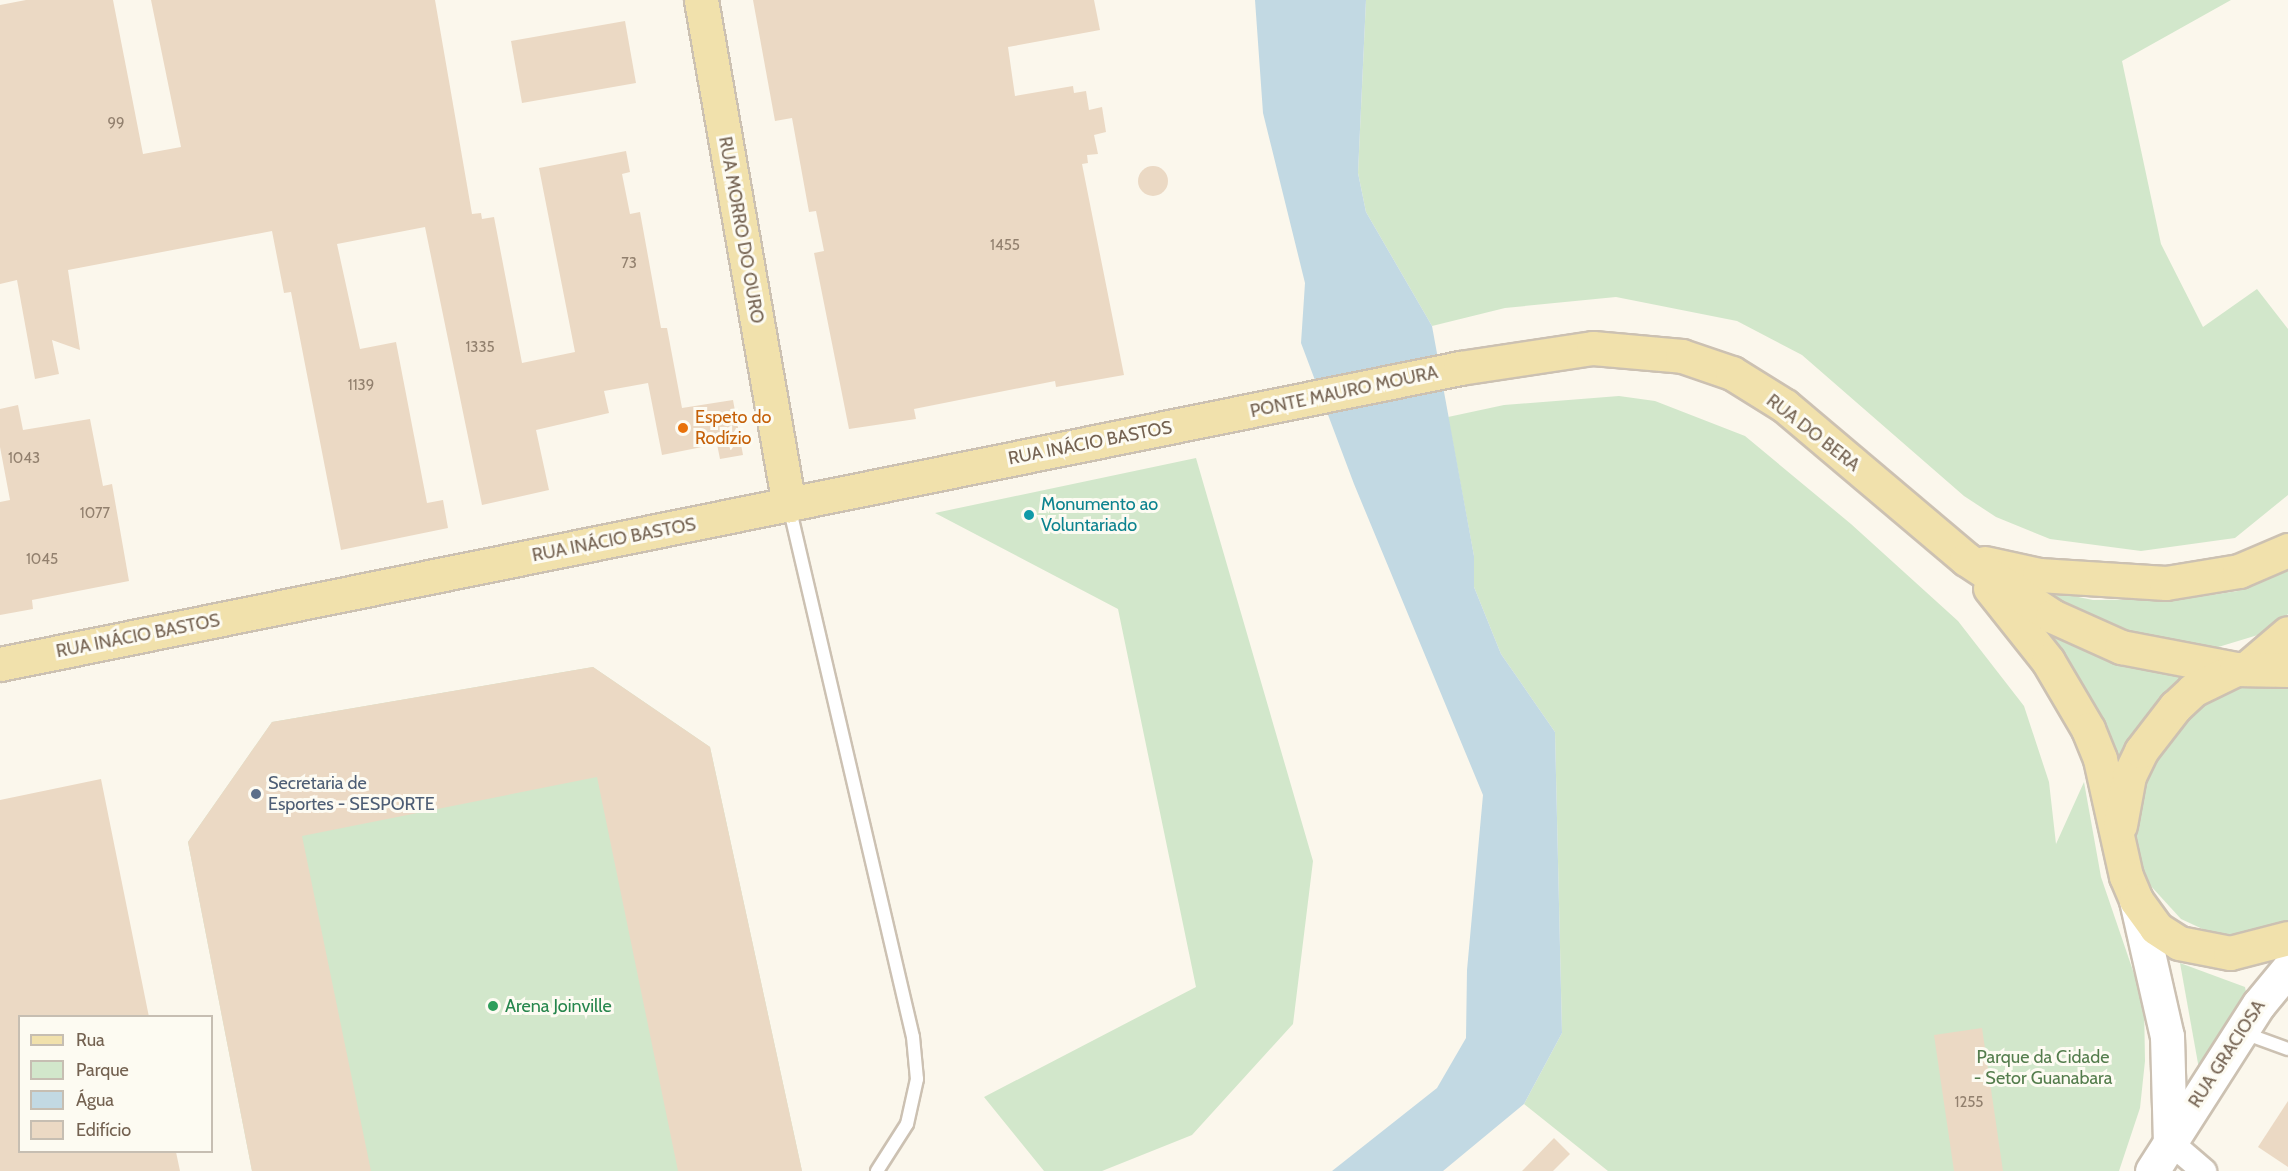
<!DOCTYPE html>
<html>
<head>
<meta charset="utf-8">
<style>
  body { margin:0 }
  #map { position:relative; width:2288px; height:1171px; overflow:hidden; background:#fbf7ec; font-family:Cabin,sans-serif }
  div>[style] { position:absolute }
  .green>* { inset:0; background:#d2e7cb }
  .water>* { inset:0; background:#c2d9e3 }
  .building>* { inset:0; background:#ebd9c4 }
  .round { border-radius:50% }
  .roads { filter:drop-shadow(2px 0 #ccc1b2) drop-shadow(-2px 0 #ccc1b2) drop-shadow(0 2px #ccc1b2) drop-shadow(0 -2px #ccc1b2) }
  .service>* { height:12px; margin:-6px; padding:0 6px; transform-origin:6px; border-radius:6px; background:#fff }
  .minor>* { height:24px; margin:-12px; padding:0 12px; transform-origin:12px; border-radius:12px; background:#fff }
  .secondary>* { height:33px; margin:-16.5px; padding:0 16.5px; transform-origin:16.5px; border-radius:16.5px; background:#fff }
  .primary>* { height:33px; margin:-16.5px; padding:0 16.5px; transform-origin:16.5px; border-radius:16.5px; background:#f1e1ac }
  .dots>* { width:16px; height:16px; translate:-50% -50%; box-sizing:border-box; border:3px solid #fdfbf2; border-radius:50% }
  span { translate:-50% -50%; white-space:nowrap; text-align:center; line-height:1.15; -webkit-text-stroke:6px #fdfbf2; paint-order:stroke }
  .number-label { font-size:15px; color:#92806e }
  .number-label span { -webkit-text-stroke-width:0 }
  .street-label { font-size:18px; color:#746251 }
  .food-label { font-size:18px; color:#c56008 }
  .left { translate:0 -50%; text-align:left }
  .culture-label { font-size:18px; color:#0d838f }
  .service-label { font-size:18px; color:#4e5e75 }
  .leisure-label { font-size:18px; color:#27864d }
  .park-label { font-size:18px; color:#547d4d }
  .legend { position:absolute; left:18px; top:1015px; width:195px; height:138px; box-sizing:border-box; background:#fdfbf2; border:2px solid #c6beb2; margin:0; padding:8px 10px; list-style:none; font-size:18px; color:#746251 }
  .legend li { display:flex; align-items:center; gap:12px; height:30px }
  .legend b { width:30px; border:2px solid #c6beb2 }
</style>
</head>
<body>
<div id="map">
  <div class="green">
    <i style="clip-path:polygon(1366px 0,2231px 0,2122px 61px,2161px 244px,2203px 327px,2257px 289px,2288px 329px,2288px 495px,2235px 538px,2141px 551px,2050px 539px,1996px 517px,1964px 496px,1802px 355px,1737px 321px,1616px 297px,1505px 308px,1432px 326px,1366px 212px,1358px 173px)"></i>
    <i style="clip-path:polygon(1619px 396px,1655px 401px,1745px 436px,1851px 524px,1958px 621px,2024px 706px,2049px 782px,2056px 844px,2084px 782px,2101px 877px,2144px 1003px,2145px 1061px,2140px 1108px,2119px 1171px,1608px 1171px,1524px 1104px,1562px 1033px,1555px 732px,1501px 654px,1474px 587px,1474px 556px,1448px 417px,1504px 405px)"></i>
    <i style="clip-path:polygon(1196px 458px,1313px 861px,1293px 1024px,1192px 1135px,1102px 1171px,1044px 1171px,984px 1097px,1196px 987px,1118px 609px,935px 513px)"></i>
    <i style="clip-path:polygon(2288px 571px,2288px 614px,2271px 631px,2215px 648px,2176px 647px,2098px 624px,2034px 588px,2093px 600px,2185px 599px,2238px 591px)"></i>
    <i style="clip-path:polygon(2029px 615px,2086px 651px,2134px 668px,2192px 678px,2118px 767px)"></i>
    <i style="clip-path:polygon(593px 667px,710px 747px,802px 1171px,252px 1171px,188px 842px,272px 722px)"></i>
    <i style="clip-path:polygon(2242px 684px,2288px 685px,2288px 925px,2222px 938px,2181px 919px,2149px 884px,2133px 840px,2136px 794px,2166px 731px,2199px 700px)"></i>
    <i style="clip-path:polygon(2180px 963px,2245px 987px,2246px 992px,2199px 1069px)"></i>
  </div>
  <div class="water">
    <i style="clip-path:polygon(1255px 0,1366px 0,1358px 173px,1366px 212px,1432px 326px,1474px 556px,1474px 587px,1501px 654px,1555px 732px,1562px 1033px,1524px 1104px,1443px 1171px,1332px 1171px,1437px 1088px,1466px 1038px,1467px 970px,1483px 795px,1354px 484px,1301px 343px,1305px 283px,1263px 113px)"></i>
  </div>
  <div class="building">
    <i style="clip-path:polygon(26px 0,113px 0,143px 154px,181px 147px,151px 0,435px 0,472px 214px,481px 213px,482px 219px,494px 217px,522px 363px,575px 352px,539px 168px,626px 151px,630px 172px,622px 174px,630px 214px,640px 212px,661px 328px,667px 328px,682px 408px,733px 400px,743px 455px,720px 459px,717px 444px,662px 455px,648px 383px,604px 391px,609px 413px,536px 430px,549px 490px,482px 505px,425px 227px,337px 244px,360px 349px,396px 342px,427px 503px,443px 500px,448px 528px,341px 550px,291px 292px,284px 293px,272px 231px,68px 270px,80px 350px,52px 340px,59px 374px,35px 379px,17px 280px,0 284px,0 5px)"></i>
    <i style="clip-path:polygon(753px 0,1094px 0,1100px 30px,1008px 47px,1015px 96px,1073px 86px,1074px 93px,1086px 91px,1089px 110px,1102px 107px,1106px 132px,1094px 135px,1098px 154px,1087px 155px,1088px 163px,1082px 164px,1124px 375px,1056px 387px,1055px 381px,914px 409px,916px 419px,849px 429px,814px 253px,824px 251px,816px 211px,809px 212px,792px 118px,775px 121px)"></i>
    <i style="clip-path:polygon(625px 21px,636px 83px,522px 103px,511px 41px)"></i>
    <i class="round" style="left:1138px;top:166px;width:30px;height:30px"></i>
    <i style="clip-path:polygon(18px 405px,23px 430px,90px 419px,103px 486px,112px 484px,129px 581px,32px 600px,33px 609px,0 615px,0 502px,10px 500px,0 447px,0 409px)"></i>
    <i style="clip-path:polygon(593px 667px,710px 747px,802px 1171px,678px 1171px,597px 777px,302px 836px,371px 1171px,252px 1171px,188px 842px,272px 722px)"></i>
    <i style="clip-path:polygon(101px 779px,149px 1017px,20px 1017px,20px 1152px,176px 1152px,180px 1171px,0 1171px,0 800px)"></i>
    <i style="clip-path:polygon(1982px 1028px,2003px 1171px,1954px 1171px,1934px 1035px)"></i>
    <i style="clip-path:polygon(2288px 1101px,2288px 1167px,2258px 1147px)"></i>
    <i style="clip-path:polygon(1554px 1138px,1570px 1154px,1553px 1171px,1522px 1171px)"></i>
  </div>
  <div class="roads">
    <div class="service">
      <i style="left:789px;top:506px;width:545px;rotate:76.86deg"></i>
      <i style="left:913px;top:1037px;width:42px;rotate:84.6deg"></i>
      <i style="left:917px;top:1079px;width:46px;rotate:102.5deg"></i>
      <i style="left:907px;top:1124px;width:56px;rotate:122.6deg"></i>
      <i style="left:2241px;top:1032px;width:50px;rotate:19.9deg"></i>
    </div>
    <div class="minor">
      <i style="left:2170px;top:1142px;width:45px;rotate:40.5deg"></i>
    </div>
    <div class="secondary">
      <i style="left:2136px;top:900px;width:139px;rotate:77.2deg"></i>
      <i style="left:2167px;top:1036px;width:106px;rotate:88.4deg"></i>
      <i style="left:2152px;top:1171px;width:198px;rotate:-57.4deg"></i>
      <i style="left:2259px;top:1004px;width:45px;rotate:-50.4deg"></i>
    </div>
    <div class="primary">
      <i style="left:701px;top:0;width:513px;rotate:80.12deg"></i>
      <i style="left:1985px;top:563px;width:55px;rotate:12.5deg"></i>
      <i style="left:2039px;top:575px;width:127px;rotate:3.6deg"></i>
      <i style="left:2166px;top:583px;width:74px;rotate:-9.3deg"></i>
      <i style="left:2239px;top:571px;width:53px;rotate:-23.2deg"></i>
      <i style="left:1990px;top:588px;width:93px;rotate:51.5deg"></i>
      <i style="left:2048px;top:661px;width:79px;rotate:59.5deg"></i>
      <i style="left:2088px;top:729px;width:32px;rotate:68deg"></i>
      <i style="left:2100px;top:759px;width:120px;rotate:77.5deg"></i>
      <i style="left:2126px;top:876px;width:26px;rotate:67deg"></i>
      <i style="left:2136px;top:900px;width:34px;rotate:54deg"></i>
      <i style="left:2156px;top:928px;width:27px;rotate:33deg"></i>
      <i style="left:2179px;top:943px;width:52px;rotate:11.1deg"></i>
      <i style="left:2230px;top:953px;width:60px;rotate:-14.5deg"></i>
      <i style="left:0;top:664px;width:1490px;rotate:-11.46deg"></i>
      <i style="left:1460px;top:368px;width:134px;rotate:-8.6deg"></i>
      <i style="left:1593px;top:348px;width:89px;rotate:5.1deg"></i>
      <i style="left:1682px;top:356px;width:53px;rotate:18.8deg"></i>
      <i style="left:1732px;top:373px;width:62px;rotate:31.9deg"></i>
      <i style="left:1785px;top:406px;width:237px;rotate:40.2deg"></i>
      <i style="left:1966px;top:559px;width:103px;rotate:33.5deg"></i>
      <i style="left:2052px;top:616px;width:76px;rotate:24.2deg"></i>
      <i style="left:2121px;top:647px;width:117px;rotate:10.8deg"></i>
      <i style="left:2248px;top:667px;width:52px;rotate:-40.4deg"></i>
      <i style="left:2120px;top:825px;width:50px;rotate:-79.6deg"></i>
      <i style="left:2129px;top:776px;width:28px;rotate:-64deg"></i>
      <i style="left:2141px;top:751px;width:56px;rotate:-52.3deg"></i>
      <i style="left:2175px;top:707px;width:25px;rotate:-43deg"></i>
      <i style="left:2193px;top:690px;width:48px;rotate:-26deg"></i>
      <i style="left:2236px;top:669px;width:52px;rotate:1.1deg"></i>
    </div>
  </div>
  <div class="dots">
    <i style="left:683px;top:428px;background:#e8710a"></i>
    <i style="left:1029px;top:515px;background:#0f9aa8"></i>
    <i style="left:256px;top:794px;background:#5c6f8a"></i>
    <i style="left:493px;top:1006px;background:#2e9e5b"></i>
  </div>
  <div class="number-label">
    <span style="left:116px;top:124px">99</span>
    <span style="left:1005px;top:246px">1455</span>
    <span style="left:629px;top:264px">73</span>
    <span style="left:480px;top:348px">1335</span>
    <span style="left:361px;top:386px">1139</span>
    <span style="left:24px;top:459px">1043</span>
    <span style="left:95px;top:514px">1077</span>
    <span style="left:42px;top:560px">1045</span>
    <span style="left:1969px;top:1103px">1255</span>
  </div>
  <div class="street-label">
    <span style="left:741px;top:230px;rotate:80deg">RUA MORRO DO OURO</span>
    <span style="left:1344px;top:392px;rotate:-12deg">PONTE MAURO MOURA</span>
    <span style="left:1813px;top:433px;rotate:38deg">RUA DO BERA</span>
    <span style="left:1090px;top:443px;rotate:-11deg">RUA INÁCIO BASTOS</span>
    <span style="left:614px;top:540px;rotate:-11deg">RUA INÁCIO BASTOS</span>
    <span style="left:138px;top:636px;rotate:-11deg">RUA INÁCIO BASTOS</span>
    <span style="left:2227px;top:1054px;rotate:-57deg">RUA GRACIOSA</span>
  </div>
  <div class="food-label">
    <span class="left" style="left:695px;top:428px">Espeto do<br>Rodízio</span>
  </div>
  <div class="culture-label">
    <span class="left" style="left:1041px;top:515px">Monumento ao<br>Voluntariado</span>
  </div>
  <div class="service-label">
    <span class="left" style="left:268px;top:794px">Secretaria de<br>Esportes - SESPORTE</span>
  </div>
  <div class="leisure-label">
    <span class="left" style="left:505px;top:1006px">Arena Joinville</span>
  </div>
  <div class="park-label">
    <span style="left:2043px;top:1068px">Parque da Cidade<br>- Setor Guanabara</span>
  </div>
  <ul class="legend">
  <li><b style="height:8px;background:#f1e1ac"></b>Rua</li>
  <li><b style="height:16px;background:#d2e7cb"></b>Parque</li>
  <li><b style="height:16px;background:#c2d9e3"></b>Água</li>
  <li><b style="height:16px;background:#ebd9c4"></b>Edifício</li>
  </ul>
</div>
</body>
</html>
